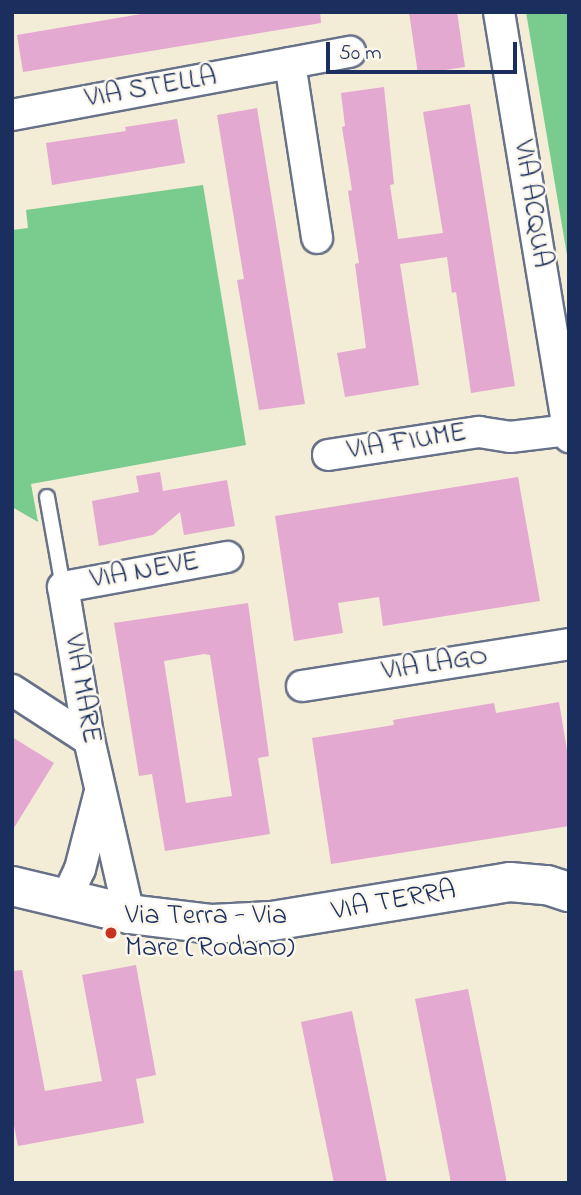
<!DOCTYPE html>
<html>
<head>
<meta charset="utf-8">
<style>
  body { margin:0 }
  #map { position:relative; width:581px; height:1195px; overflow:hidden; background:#f3ecd6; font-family:"Indie Flower",sans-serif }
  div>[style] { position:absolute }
  .green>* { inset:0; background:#79cc8e }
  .building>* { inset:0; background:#e3a9d0 }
  .roads { filter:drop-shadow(2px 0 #677188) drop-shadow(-2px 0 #677188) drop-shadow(0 2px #677188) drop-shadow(0 -2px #677188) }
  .lane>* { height:14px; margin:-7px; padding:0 7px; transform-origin:7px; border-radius:7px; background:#fff }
  .street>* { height:30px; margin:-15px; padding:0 15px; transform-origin:15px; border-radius:15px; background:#fff }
  .secondary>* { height:38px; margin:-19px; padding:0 19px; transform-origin:19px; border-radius:19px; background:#fff }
  .dots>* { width:19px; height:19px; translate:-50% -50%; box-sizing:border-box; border:4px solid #fbf7ec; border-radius:50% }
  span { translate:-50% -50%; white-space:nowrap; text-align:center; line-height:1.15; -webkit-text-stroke:5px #fbf7ec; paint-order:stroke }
  .street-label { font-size:28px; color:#1b2f5e }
  .poi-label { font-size:28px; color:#1b2f5e }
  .left { translate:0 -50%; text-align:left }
  .frame { position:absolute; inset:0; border:14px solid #1b2f5e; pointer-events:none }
  .scale { position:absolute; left:326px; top:42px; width:191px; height:32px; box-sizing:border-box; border:4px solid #1b2f5e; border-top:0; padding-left:9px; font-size:21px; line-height:24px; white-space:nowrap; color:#1b2f5e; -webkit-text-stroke:5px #fbf7ec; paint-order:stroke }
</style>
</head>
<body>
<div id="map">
  <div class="green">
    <i style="clip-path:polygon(526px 12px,569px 12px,569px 267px)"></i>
    <i style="clip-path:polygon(203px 185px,246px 445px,31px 484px,38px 522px,12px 507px,12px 230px,28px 228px,26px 210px)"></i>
  </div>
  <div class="building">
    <i style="clip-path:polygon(153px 12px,320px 12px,321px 23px,23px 72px,17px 35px)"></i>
    <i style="clip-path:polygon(409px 12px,457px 12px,465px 67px,418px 74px)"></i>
    <i style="clip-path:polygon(384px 87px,394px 184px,390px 185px,398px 239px,443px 233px,423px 112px,470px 104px,515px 386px,471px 393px,456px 292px,452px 293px,447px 257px,400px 264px,419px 385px,345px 397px,337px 353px,366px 348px,355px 264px,359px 263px,348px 191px,352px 190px,342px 127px,345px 126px,341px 93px)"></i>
    <i style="clip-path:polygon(257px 108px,305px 404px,259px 410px,237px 280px,244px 279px,217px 115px)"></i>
    <i style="clip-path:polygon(177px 119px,185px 163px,52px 185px,46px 143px,126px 131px,125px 127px)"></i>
    <i style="clip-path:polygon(160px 472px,163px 491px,227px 480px,235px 526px,184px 535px,180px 512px,153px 535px,99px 546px,92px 501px,139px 492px,136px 476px)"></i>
    <i style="clip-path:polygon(518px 477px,540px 601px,383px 626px,379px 597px,338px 603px,343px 633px,294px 641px,275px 516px)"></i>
    <i style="clip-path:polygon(evenodd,248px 603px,269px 756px,258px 758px,270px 834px,165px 851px,152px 774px,139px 776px,114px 623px,248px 603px,204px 654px,210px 655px,232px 796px,186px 803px,164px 661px,204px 654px)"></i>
    <i style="clip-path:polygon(559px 702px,569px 762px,569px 826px,331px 864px,312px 738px,394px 725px,393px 720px,494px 703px,496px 713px)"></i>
    <i style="clip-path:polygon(12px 737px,54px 763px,12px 831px)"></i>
    <i style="clip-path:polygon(136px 965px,156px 1075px,136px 1079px,144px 1123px,18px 1146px,12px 1115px,12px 971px,22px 970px,45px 1091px,102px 1081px,82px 975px)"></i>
    <i style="clip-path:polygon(468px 989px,507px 1183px,451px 1183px,441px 1131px,415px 999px)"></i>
    <i style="clip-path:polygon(352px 1011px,382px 1157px,387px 1183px,334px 1183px,301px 1022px)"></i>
  </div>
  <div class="roads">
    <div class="lane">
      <i style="left:47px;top:497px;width:91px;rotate:79.9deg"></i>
    </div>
    <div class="street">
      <i style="left:499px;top:12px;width:431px;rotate:80.6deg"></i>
      <i style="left:290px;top:63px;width:177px;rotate:81.2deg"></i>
      <i style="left:12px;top:115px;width:344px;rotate:-10.6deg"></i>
      <i style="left:328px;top:455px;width:153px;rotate:-8.7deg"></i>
      <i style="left:479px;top:432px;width:31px;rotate:9deg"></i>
      <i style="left:510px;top:437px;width:58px;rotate:-6.9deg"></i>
      <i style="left:302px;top:686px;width:270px;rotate:-8.9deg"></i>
      <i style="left:12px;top:690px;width:92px;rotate:33deg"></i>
      <i style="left:65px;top:901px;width:35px;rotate:-65deg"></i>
      <i style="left:80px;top:869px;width:76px;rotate:-75.6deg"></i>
      <i style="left:129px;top:914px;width:179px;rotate:-102.9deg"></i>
      <i style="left:89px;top:740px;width:155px;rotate:-99.6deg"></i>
      <i style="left:63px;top:587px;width:167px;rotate:-10.4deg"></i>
    </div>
    <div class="secondary">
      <i style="left:12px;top:886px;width:120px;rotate:13.5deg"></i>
      <i style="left:129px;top:914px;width:84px;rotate:6.9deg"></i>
      <i style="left:212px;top:924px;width:60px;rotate:-2.9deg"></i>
      <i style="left:272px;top:921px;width:241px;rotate:-9.3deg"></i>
      <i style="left:510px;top:882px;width:37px;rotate:5deg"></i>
      <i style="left:547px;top:885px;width:23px;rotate:18deg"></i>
    </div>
  </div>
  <div class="dots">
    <i style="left:111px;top:933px;background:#c8321e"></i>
  </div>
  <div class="street-label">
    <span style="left:151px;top:89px;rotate:-10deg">VIA STELLA</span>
    <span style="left:531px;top:204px;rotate:81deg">VIA ACQUA</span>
    <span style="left:407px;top:443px;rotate:-9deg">VIA FIUME</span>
    <span style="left:145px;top:572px;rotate:-10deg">VIA NEVE</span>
    <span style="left:435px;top:665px;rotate:-9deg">VIA LAGO</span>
    <span style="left:81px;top:689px;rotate:80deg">VIA MARE</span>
    <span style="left:394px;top:902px;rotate:-10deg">VIA TERRA</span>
  </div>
  <div class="poi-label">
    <span class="left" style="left:125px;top:933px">Via Terra - Via<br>Mare (Rodano)</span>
  </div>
  <div class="frame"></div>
  <div class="scale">50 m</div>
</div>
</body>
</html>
